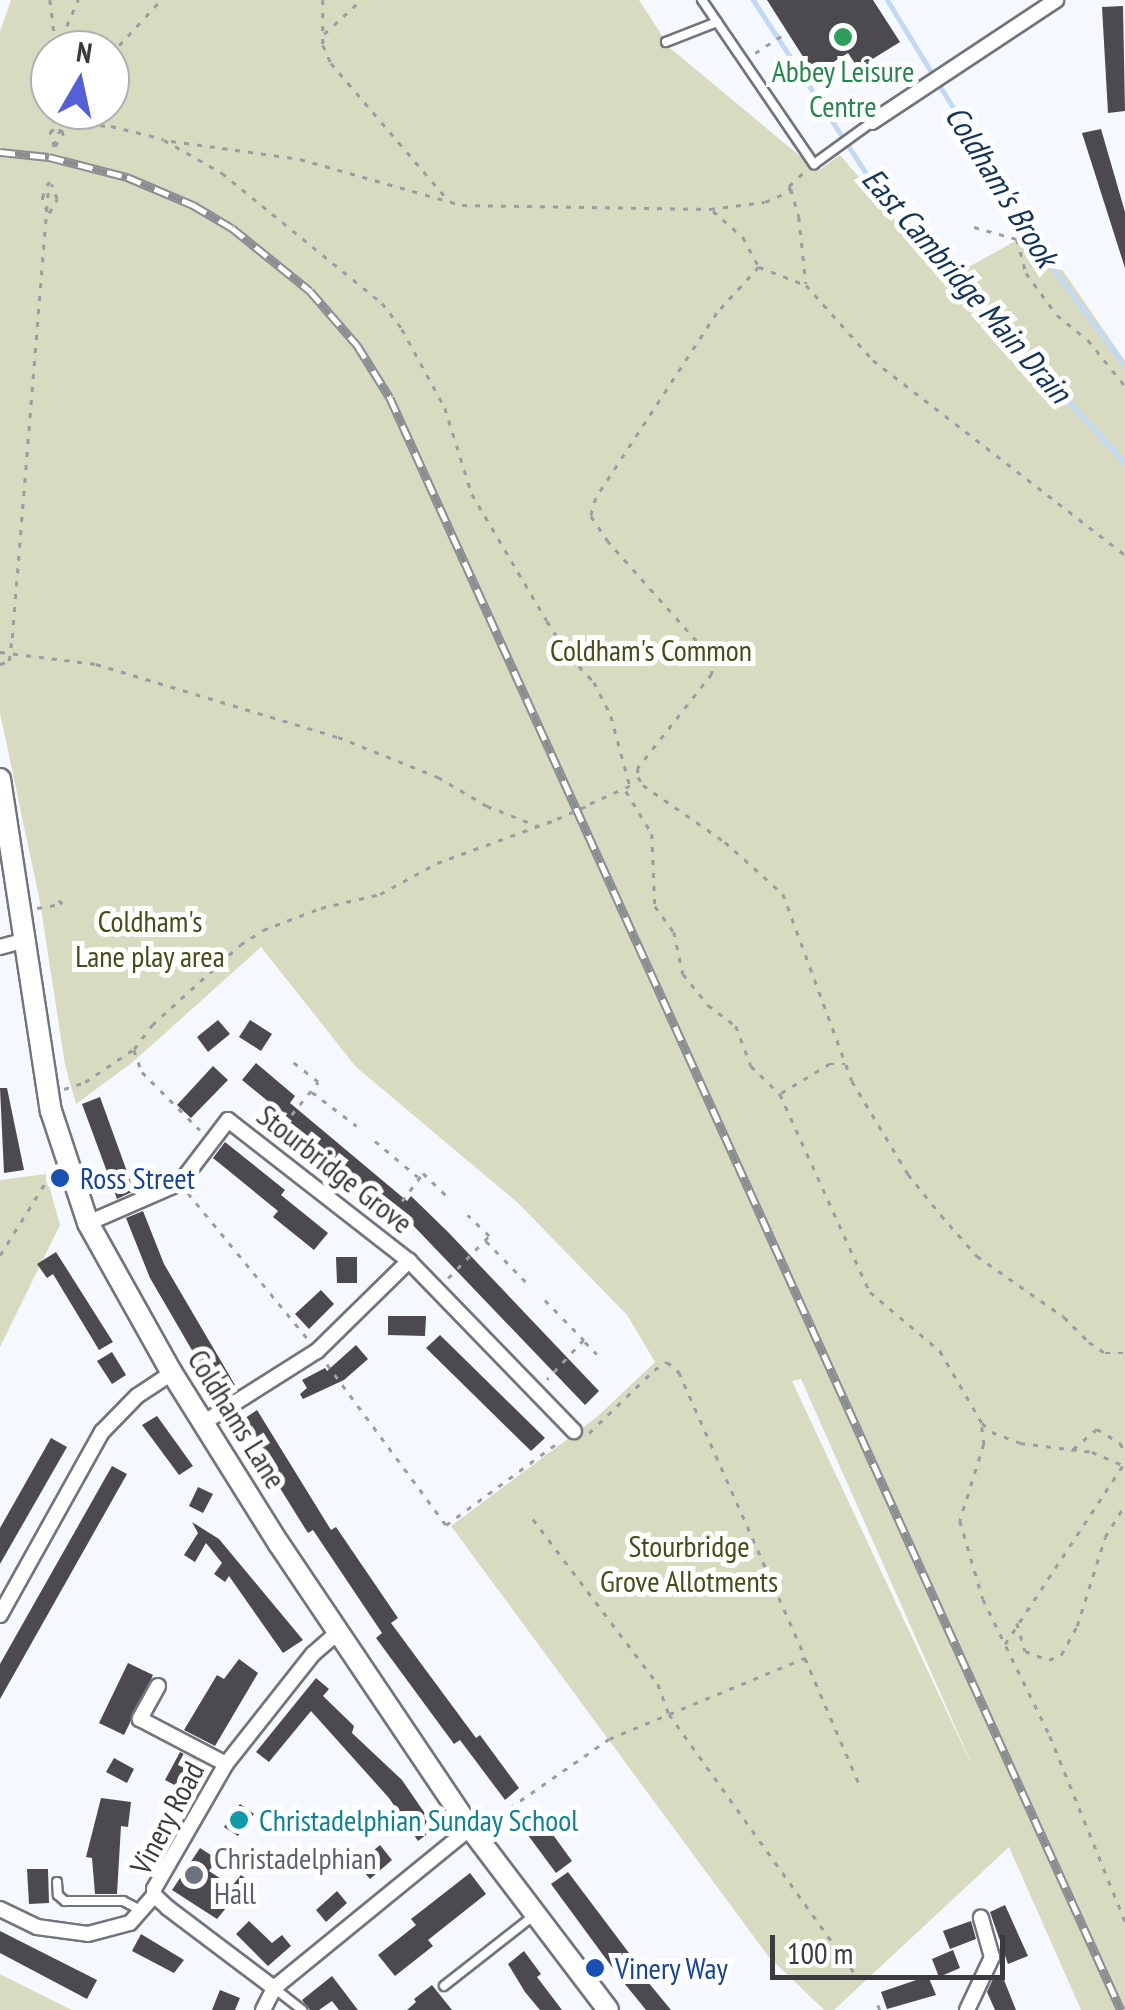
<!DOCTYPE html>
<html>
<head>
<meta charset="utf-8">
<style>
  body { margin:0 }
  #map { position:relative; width:1125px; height:2010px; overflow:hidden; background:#f5f9ff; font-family:"PT Sans Narrow",sans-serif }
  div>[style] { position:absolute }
  .green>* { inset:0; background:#d8dbc0 }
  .stream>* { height:5px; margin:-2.5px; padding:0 2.5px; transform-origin:2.5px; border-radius:2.5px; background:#c2d9f3 }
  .building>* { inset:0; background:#4c494f }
  .path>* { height:2.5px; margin-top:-1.25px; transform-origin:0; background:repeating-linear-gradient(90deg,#9a9da2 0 5px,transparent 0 13px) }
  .roads { filter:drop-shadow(2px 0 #71757c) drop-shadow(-2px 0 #71757c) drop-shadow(0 2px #71757c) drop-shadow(0 -2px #71757c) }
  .lane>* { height:8px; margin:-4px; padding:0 4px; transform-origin:4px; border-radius:4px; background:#fff }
  .street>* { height:14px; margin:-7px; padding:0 7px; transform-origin:7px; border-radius:7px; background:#fff }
  .secondary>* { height:20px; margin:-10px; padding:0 10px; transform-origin:10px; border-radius:10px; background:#fff }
  .rail>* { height:9px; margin-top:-4.5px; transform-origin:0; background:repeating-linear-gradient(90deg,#fff 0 15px,#8a8d91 0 30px); box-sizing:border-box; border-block:2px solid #8a8d91 }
  .path-bridge>* { height:2.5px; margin-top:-1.25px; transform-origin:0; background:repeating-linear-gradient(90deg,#9a9da2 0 5px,transparent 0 13px) }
  .dots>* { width:28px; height:28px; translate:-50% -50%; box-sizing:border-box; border:5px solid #fff; border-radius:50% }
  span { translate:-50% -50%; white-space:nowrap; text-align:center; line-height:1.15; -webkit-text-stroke:10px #fff; paint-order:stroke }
  .leisure-label { font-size:30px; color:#27864d }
  .park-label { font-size:30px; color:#484b17 }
  .street-label { font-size:30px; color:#393b3e }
  .transit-label { font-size:30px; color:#164399 }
  .left { translate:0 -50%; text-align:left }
  .culture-label { font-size:30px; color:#0d838f }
  .worship-label { font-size:30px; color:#5b616d }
  .water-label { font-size:32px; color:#133457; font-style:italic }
  .north { position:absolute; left:30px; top:30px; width:100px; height:100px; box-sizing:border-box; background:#fff; border:2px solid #b0b1b2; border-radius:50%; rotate:9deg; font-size:28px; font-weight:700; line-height:40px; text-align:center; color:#393b3e }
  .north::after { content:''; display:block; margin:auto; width:35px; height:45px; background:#5460d7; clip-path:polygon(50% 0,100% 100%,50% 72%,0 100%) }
  .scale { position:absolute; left:770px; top:1935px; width:235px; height:45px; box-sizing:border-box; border:5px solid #393b3e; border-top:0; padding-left:12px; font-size:30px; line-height:35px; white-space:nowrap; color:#393b3e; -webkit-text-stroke:8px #fff; paint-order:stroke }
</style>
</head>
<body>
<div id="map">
  <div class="green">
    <i style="clip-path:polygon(evenodd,11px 0,639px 0,670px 48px,818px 171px,840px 155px,947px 279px,1035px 230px,1125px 361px,1125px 2010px,1081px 2010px,1009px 1847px,834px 2010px,824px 2010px,768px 1956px,451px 1526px,597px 1417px,655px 1362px,627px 1315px,518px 1203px,356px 1067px,261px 947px,133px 1062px,76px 1104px,65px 1065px,40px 902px,0 713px,0 32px,11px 0,50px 50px,110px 50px,110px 110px,50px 110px,50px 50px,11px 0,801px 1379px,970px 1760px,970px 1761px,792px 1381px,801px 1379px)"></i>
    <i style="clip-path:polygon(46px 1174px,60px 1225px,0 1347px,0 1180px)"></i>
    <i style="clip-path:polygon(0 1974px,72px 2010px,0 2010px)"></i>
  </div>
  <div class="stream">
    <i style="left:753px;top:0;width:230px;rotate:56.9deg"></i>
    <i style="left:879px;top:193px;width:365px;rotate:47.7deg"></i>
    <i style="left:887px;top:0;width:304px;rotate:58.5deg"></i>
    <i style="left:1046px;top:259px;width:133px;rotate:53.6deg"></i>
  </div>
  <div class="building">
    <i style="clip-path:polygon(767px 0,873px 0,900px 42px,858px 68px,848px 53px,814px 74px)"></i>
    <i style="clip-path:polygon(1123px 6px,1125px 111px,1108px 113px,1102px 7px)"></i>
    <i style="clip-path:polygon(1101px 129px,1125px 212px,1125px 268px,1082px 133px)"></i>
    <i style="clip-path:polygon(218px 1020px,230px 1034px,208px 1052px,197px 1037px)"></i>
    <i style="clip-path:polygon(250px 1020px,272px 1034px,261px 1051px,239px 1037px)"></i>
    <i style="clip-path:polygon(256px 1063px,295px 1096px,290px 1103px,407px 1201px,411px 1196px,449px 1233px,599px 1391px,585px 1405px,407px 1219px,392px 1205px,388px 1210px,288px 1126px,292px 1121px,242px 1080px)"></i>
    <i style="clip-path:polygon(213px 1066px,228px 1080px,191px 1118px,177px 1105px)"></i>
    <i style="clip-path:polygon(0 1088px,7px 1088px,24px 1170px,4px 1173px)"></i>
    <i style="clip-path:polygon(100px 1097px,134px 1191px,117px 1199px,82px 1104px)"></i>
    <i style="clip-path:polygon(225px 1142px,285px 1190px,281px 1195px,328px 1233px,314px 1250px,273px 1217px,278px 1211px,213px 1158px)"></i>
    <i style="clip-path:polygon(143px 1211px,164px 1264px,235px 1385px,218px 1395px,150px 1278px,126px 1218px)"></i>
    <i style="clip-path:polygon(56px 1252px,113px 1342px,99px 1350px,53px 1274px,47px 1278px,37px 1264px)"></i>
    <i style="clip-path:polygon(336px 1257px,357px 1257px,357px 1283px,337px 1283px)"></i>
    <i style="clip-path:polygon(321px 1290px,334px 1304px,309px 1329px,295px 1314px)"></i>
    <i style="clip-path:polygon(388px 1316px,426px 1316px,425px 1336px,388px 1335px)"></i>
    <i style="clip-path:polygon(440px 1335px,545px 1438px,531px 1451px,426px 1348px)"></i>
    <i style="clip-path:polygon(356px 1345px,368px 1359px,344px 1380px,303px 1399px,300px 1394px,307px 1388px,302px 1380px,325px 1368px,327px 1371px)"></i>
    <i style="clip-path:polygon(112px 1352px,126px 1375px,112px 1384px,97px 1361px)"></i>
    <i style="clip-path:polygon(257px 1410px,331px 1530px,336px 1527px,398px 1618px,391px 1623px,476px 1738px,480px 1735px,519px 1788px,505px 1800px,460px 1740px,454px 1744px,426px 1706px,376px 1638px,382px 1633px,313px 1530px,308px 1533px,301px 1522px,239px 1422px)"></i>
    <i style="clip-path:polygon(157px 1416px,193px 1466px,179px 1475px,142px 1425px)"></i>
    <i style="clip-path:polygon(51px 1438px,67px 1447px,0 1564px,0 1528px)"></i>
    <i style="clip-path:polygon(112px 1466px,127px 1474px,0 1699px,0 1664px)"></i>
    <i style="clip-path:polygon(198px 1487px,213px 1494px,203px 1513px,189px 1506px)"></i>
    <i style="clip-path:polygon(192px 1522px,219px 1539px,303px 1640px,283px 1653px,229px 1576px,225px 1582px,214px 1574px,222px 1563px,206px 1543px,195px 1562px,184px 1555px,198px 1533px)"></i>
    <i style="clip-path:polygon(239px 1659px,258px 1673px,215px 1746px,184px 1730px,217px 1675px,224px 1679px)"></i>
    <i style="clip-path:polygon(128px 1663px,153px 1675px,124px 1735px,99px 1723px)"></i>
    <i style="clip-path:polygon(316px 1678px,329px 1689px,323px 1696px,354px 1726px,352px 1733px,402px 1780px,435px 1828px,418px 1841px,389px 1798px,311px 1711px,269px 1762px,256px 1752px)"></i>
    <i style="clip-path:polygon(180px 1752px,199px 1762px,184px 1790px,165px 1780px)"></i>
    <i style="clip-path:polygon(114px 1758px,134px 1769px,127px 1783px,106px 1772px)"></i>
    <i style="clip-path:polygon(101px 1798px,131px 1802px,128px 1827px,121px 1826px,117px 1894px,95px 1894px,92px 1858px,86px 1857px)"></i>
    <i style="clip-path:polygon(240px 1804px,254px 1814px,238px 1836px,224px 1827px)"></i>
    <i style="clip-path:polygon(530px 1810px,535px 1810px,572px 1861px,556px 1873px,516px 1819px)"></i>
    <i style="clip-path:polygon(380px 1845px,392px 1860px,370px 1879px,357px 1864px)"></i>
    <i style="clip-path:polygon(200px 1848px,217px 1859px,209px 1871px,232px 1886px,241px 1875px,254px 1885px,236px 1906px,231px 1902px,217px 1919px,172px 1890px)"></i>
    <i style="clip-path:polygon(27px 1869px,48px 1869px,49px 1903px,29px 1904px)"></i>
    <i style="clip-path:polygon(568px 1872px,632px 1957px,629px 1959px,671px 2010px,646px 2010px,620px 1978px,551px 1884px)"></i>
    <i style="clip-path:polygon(470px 1873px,486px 1894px,428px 1940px,433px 1946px,395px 1976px,378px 1955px,416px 1925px,411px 1919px)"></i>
    <i style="clip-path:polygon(337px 1891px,347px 1903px,326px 1922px,316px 1910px)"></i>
    <i style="clip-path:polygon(1005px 1905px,1028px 1956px,1008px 1964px,990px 1912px)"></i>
    <i style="clip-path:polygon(249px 1921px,272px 1943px,282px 1935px,291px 1946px,268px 1966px,236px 1934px)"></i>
    <i style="clip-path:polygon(971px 1921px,976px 1939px,950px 1949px,943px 1931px)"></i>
    <i style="clip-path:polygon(0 1931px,97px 1980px,87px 1999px,0 1953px)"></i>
    <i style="clip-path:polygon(141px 1934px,184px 1960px,174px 1973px,132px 1951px)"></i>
    <i style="clip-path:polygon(953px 1950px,960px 1968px,939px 1977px,932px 1959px)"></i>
    <i style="clip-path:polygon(524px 1951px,541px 1974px,537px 1977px,562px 2010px,540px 2010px,525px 1992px,508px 1964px)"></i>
    <i style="clip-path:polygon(1002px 1975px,1016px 2010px,995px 2010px,987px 1992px,993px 1979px)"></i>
    <i style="clip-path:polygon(332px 1976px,358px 2010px,339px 2010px,332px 2001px,319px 2010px,310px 2010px,302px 2000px)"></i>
    <i style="clip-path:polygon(928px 1976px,936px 1995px,887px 2009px,881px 1992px)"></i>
    <i style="clip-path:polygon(432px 1985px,452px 2010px,407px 2010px,416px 2002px,414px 1999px)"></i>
    <i style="clip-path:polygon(220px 1990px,240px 1998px,235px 2010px,212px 2010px)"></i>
  </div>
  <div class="path">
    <i style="left:50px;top:0;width:48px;rotate:82.9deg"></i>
    <i style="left:323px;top:0;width:45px;rotate:90deg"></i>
    <i style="left:323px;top:45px;width:20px;rotate:66deg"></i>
    <i style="left:331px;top:63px;width:179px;rotate:49.5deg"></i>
    <i style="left:324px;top:34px;width:50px;rotate:-42.6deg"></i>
    <i style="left:56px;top:50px;width:55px;rotate:-66.3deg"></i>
    <i style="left:755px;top:53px;width:38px;rotate:-33deg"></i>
    <i style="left:110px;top:55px;width:75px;rotate:-47.2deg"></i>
    <i style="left:164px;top:140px;width:67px;rotate:29.6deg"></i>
    <i style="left:222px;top:173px;width:206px;rotate:39.1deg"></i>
    <i style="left:382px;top:303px;width:33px;rotate:52deg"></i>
    <i style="left:402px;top:329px;width:90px;rotate:61.4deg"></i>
    <i style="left:445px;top:408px;width:90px;rotate:72.6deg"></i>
    <i style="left:472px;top:494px;width:147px;rotate:59.4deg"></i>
    <i style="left:547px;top:621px;width:43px;rotate:57.4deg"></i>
    <i style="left:570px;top:657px;width:35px;rotate:46deg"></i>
    <i style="left:594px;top:682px;width:38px;rotate:63deg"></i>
    <i style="left:611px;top:716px;width:73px;rotate:74.8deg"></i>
    <i style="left:630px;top:786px;width:44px;rotate:155.8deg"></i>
    <i style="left:171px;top:141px;width:130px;rotate:7.9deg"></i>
    <i style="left:300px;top:159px;width:168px;rotate:15.9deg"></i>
    <i style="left:462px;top:205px;width:248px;rotate:0.9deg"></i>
    <i style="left:710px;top:209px;width:55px;rotate:-7.3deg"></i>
    <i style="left:765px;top:202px;width:27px;rotate:-24deg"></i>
    <i style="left:790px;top:191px;width:5px;rotate:-101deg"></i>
    <i style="left:789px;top:186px;width:22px;rotate:-43deg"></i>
    <i style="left:54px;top:146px;width:38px;rotate:-70deg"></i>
    <i style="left:55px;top:146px;width:14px;rotate:-54deg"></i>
    <i style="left:63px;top:135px;width:26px;rotate:-108deg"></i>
    <i style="left:54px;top:147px;width:16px;rotate:-105deg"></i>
    <i style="left:50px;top:132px;width:14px;rotate:-39deg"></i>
    <i style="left:61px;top:123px;width:50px;rotate:3.4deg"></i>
    <i style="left:111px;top:126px;width:54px;rotate:14deg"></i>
    <i style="left:791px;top:189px;width:29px;rotate:74deg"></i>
    <i style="left:799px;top:217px;width:67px;rotate:84deg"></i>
    <i style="left:713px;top:211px;width:40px;rotate:41deg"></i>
    <i style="left:743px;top:237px;width:34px;rotate:62deg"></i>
    <i style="left:759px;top:267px;width:50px;rotate:21deg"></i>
    <i style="left:806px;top:285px;width:101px;rotate:48.2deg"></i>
    <i style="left:873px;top:360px;width:319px;rotate:37.7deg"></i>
    <i style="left:47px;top:212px;width:15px;rotate:-110deg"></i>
    <i style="left:42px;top:198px;width:16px;rotate:-68deg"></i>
    <i style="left:49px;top:213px;width:16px;rotate:-60deg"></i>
    <i style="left:57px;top:199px;width:16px;rotate:-112deg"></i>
    <i style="left:974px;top:227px;width:45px;rotate:15.6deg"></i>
    <i style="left:1017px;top:239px;width:35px;rotate:75deg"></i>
    <i style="left:1026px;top:273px;width:52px;rotate:53.6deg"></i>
    <i style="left:1057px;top:315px;width:40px;rotate:39deg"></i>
    <i style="left:1088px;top:340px;width:59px;rotate:51.2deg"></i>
    <i style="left:759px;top:267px;width:62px;rotate:132.4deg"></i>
    <i style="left:717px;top:313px;width:221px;rotate:123.2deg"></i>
    <i style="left:596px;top:498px;width:19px;rotate:106deg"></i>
    <i style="left:591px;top:516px;width:29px;rotate:56deg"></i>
    <i style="left:607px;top:540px;width:158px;rotate:48.3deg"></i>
    <i style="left:712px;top:658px;width:16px;rotate:90deg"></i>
    <i style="left:712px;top:674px;width:120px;rotate:128.2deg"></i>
    <i style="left:638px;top:768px;width:9px;rotate:90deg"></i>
    <i style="left:638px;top:777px;width:9px;rotate:58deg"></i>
    <i style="left:643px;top:785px;width:100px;rotate:34.8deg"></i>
    <i style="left:725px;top:842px;width:78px;rotate:41.9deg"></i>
    <i style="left:783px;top:894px;width:199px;rotate:69.7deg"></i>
    <i style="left:852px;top:1081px;width:109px;rotate:58.9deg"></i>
    <i style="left:908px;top:1174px;width:53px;rotate:51.2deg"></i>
    <i style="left:941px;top:1215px;width:55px;rotate:48.7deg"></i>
    <i style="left:977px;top:1256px;width:106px;rotate:35deg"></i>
    <i style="left:1064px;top:1317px;width:35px;rotate:45deg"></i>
    <i style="left:1089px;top:1342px;width:19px;rotate:35deg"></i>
    <i style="left:1105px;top:1353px;width:20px"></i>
    <i style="left:0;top:652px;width:97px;rotate:7.1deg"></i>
    <i style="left:96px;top:664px;width:253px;rotate:16.8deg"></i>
    <i style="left:338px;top:737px;width:108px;rotate:21.8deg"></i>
    <i style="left:438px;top:777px;width:57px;rotate:30.6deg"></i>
    <i style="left:487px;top:806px;width:55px;rotate:21.4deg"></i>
    <i style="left:0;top:664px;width:9px;rotate:-18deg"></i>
    <i style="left:9px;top:661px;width:23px;rotate:-83deg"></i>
    <i style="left:12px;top:638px;width:458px;rotate:-85.4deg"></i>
    <i style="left:626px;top:791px;width:50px;rotate:58.8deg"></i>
    <i style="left:652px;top:834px;width:72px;rotate:87.6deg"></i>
    <i style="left:655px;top:906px;width:32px;rotate:54deg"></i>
    <i style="left:674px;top:932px;width:43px;rotate:77.9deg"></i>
    <i style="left:683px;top:974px;width:40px;rotate:51deg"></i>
    <i style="left:708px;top:1005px;width:35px;rotate:37deg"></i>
    <i style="left:736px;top:1026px;width:43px;rotate:69.4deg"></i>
    <i style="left:751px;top:1066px;width:40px;rotate:44deg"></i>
    <i style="left:780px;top:1094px;width:217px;rotate:65.6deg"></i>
    <i style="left:870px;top:1292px;width:92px;rotate:40.1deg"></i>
    <i style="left:940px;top:1351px;width:83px;rotate:59.7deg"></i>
    <i style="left:982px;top:1423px;width:13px;rotate:42deg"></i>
    <i style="left:992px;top:1432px;width:30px;rotate:21deg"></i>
    <i style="left:1020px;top:1443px;width:73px;rotate:7.1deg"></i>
    <i style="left:1092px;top:1452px;width:34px;rotate:23deg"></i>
    <i style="left:37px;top:908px;width:25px;rotate:-9deg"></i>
    <i style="left:62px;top:904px;width:7px;rotate:-135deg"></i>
    <i style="left:134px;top:1050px;width:23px;rotate:70deg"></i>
    <i style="left:142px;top:1072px;width:82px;rotate:45deg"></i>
    <i style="left:64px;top:1089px;width:22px;rotate:-18deg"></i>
    <i style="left:85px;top:1082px;width:59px;rotate:-34deg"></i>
    <i style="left:134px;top:1049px;width:30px;rotate:-53deg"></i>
    <i style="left:152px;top:1025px;width:119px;rotate:-42.3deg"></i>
    <i style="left:240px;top:945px;width:27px;rotate:-33deg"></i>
    <i style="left:263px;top:930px;width:62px;rotate:-20.8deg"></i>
    <i style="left:321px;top:908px;width:61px;rotate:-13.3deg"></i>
    <i style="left:380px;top:894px;width:65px;rotate:-28.5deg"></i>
    <i style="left:437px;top:863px;width:128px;rotate:-20.1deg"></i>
    <i style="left:312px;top:1092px;width:56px;rotate:37.1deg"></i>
    <i style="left:781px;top:1093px;width:56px;rotate:-31.1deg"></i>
    <i style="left:829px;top:1064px;width:16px"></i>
    <i style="left:275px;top:1135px;width:68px;rotate:-50.9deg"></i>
    <i style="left:318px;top:1082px;width:34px;rotate:-142deg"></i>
    <i style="left:375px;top:1141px;width:56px;rotate:39.9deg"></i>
    <i style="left:188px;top:1193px;width:188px;rotate:50.6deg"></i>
    <i style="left:386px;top:1222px;width:61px;rotate:-52.9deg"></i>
    <i style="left:423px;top:1173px;width:33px;rotate:44deg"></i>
    <i style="left:486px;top:1241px;width:57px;rotate:45.7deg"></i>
    <i style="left:0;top:1255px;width:98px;rotate:-57.9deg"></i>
    <i style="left:448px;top:1278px;width:59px;rotate:-45.7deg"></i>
    <i style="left:489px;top:1236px;width:30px;rotate:-136deg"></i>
    <i style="left:545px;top:1300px;width:56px;rotate:45.7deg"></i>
    <i style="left:584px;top:1340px;width:54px;rotate:132.8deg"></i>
    <i style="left:585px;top:1342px;width:17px;rotate:45deg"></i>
    <i style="left:327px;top:1364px;width:200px;rotate:53.5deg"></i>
    <i style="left:446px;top:1525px;width:142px;rotate:-36.4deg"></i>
    <i style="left:982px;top:1427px;width:17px;rotate:83deg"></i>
    <i style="left:984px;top:1444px;width:81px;rotate:107.3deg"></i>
    <i style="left:960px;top:1521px;width:81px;rotate:73.6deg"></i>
    <i style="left:983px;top:1599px;width:50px;rotate:63.9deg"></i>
    <i style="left:1005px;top:1644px;width:218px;rotate:-56.6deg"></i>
    <i style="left:589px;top:1433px;width:91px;rotate:-44.1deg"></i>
    <i style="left:654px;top:1370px;width:15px;rotate:-32deg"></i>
    <i style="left:667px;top:1362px;width:16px;rotate:40deg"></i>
    <i style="left:679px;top:1372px;width:312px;rotate:66.1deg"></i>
    <i style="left:1073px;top:1449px;width:31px;rotate:-40deg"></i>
    <i style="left:1097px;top:1429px;width:27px;rotate:31deg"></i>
    <i style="left:1120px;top:1443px;width:10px;rotate:61deg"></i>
    <i style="left:533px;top:1519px;width:207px;rotate:52.9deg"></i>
    <i style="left:658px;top:1684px;width:32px;rotate:70deg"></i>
    <i style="left:669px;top:1714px;width:321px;rotate:54.4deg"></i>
    <i style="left:1017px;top:1623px;width:29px;rotate:74deg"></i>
    <i style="left:1025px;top:1651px;width:26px;rotate:21deg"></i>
    <i style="left:1049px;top:1660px;width:13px;rotate:-23deg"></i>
    <i style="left:1061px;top:1655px;width:33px;rotate:-61deg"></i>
    <i style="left:1077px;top:1626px;width:93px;rotate:-72.5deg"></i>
    <i style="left:1105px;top:1537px;width:38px;rotate:-58deg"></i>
    <i style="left:1006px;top:1646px;width:100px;rotate:63.9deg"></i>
    <i style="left:1050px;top:1736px;width:200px;rotate:67.9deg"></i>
    <i style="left:488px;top:1823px;width:147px;rotate:-34.8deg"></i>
    <i style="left:609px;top:1739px;width:212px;rotate:-22.5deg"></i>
    <i style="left:805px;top:1658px;width:139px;rotate:66.7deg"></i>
    <i style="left:878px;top:2005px;width:5px;rotate:68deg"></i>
  </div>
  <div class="roads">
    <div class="lane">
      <i style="left:702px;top:0;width:199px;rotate:55.7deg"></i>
      <i style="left:814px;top:164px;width:72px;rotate:-35.9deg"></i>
      <i style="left:666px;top:42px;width:55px;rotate:-21.4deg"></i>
      <i style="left:57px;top:1882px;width:13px;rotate:86deg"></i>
      <i style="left:58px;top:1895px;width:9px;rotate:41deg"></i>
      <i style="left:65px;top:1901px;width:58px"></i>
      <i style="left:123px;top:1901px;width:20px;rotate:27deg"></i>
      <i style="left:444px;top:1986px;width:112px;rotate:-38.1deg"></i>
      <i style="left:274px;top:1988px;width:36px;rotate:38deg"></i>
    </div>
    <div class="street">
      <i style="left:872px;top:122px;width:221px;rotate:-33.5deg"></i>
      <i style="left:0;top:947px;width:27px;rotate:-15deg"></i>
      <i style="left:88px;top:1223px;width:100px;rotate:-23.5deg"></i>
      <i style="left:180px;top:1183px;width:79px;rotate:-52.7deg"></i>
      <i style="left:228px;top:1120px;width:229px;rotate:37.9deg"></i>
      <i style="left:409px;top:1261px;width:237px;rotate:45.9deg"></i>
      <i style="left:203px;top:1423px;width:135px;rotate:-32.3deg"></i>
      <i style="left:317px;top:1351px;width:129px;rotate:-44.4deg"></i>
      <i style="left:0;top:1615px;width:210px;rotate:-60.9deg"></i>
      <i style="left:102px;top:1432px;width:50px;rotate:-45.8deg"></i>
      <i style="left:137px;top:1396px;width:42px;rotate:-33.3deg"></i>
      <i style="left:158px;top:1686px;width:38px;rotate:119deg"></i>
      <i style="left:140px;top:1719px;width:97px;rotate:27.6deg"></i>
      <i style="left:0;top:1909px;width:41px;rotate:25.9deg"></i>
      <i style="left:37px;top:1927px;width:51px;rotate:7.8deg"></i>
      <i style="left:88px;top:1934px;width:43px;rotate:-14.7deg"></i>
      <i style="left:130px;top:1923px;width:37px;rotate:-49deg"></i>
      <i style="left:274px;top:1988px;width:133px;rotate:-143deg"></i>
      <i style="left:168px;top:1908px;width:19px;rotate:-137deg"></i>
      <i style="left:154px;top:1895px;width:6px;rotate:-90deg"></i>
      <i style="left:154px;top:1889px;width:144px;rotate:-60.1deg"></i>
      <i style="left:226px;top:1764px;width:140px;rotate:-51.7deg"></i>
      <i style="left:313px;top:1654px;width:33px;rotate:-41deg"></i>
      <i style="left:263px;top:2010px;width:25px;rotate:-63deg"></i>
      <i style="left:274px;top:1988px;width:253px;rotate:-39.2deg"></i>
      <i style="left:967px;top:2010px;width:59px;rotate:-64.7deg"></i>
      <i style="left:992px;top:1957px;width:41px;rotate:-105.8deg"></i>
    </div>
    <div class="secondary">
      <i style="left:0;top:779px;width:336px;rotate:81.3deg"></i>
      <i style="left:51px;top:1111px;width:118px;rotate:71.7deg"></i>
      <i style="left:88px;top:1223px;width:172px;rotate:60.8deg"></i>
      <i style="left:172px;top:1373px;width:202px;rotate:58deg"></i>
      <i style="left:279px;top:1544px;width:342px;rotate:56.1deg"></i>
      <i style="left:470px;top:1828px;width:228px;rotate:52.8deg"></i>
    </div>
  </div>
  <div class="rail">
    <i style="left:0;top:152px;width:49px;rotate:5.8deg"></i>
    <i style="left:49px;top:157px;width:81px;rotate:14.4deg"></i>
    <i style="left:127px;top:177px;width:72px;rotate:23deg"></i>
    <i style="left:193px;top:205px;width:45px;rotate:30.5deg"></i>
    <i style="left:232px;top:228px;width:100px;rotate:38.9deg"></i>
    <i style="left:310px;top:291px;width:72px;rotate:49deg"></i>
    <i style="left:357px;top:345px;width:62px;rotate:58.1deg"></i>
    <i style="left:390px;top:398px;width:1770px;rotate:65.61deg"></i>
  </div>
  <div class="path-bridge">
    <i style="left:557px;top:819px;width:36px;rotate:-24deg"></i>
  </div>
  <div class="dots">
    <i style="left:843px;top:37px;background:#2e9e5b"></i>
    <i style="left:60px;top:1178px;background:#1a4fb4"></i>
    <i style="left:239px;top:1820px;background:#0f9aa8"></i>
    <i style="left:194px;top:1875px;background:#6b7280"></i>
    <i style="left:595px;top:1968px;background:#1a4fb4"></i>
  </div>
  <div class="leisure-label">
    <span style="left:843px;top:88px">Abbey Leisure<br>Centre</span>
  </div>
  <div class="park-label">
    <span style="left:651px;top:650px">Coldham's Common</span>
    <span style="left:150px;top:938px">Coldham's<br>Lane play area</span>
    <span style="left:689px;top:1563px">Stourbridge<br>Grove Allotments</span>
  </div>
  <div class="street-label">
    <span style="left:335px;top:1169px;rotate:38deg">Stourbridge Grove</span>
    <span style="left:237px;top:1419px;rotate:58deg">Coldhams Lane</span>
    <span style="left:167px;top:1818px;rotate:-62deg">Vinery Road</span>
  </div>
  <div class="transit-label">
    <span class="left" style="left:80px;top:1178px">Ross Street</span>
    <span class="left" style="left:615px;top:1968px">Vinery Way</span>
  </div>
  <div class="culture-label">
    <span class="left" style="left:259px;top:1820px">Christadelphian Sunday School</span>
  </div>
  <div class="worship-label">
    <span class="left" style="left:214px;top:1875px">Christadelphian<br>Hall</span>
  </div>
  <div class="water-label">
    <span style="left:1002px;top:186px;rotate:58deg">Coldham's Brook</span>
    <span style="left:967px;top:285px;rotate:49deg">East Cambridge Main Drain</span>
  </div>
  <div class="north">N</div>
  <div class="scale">100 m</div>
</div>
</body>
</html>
